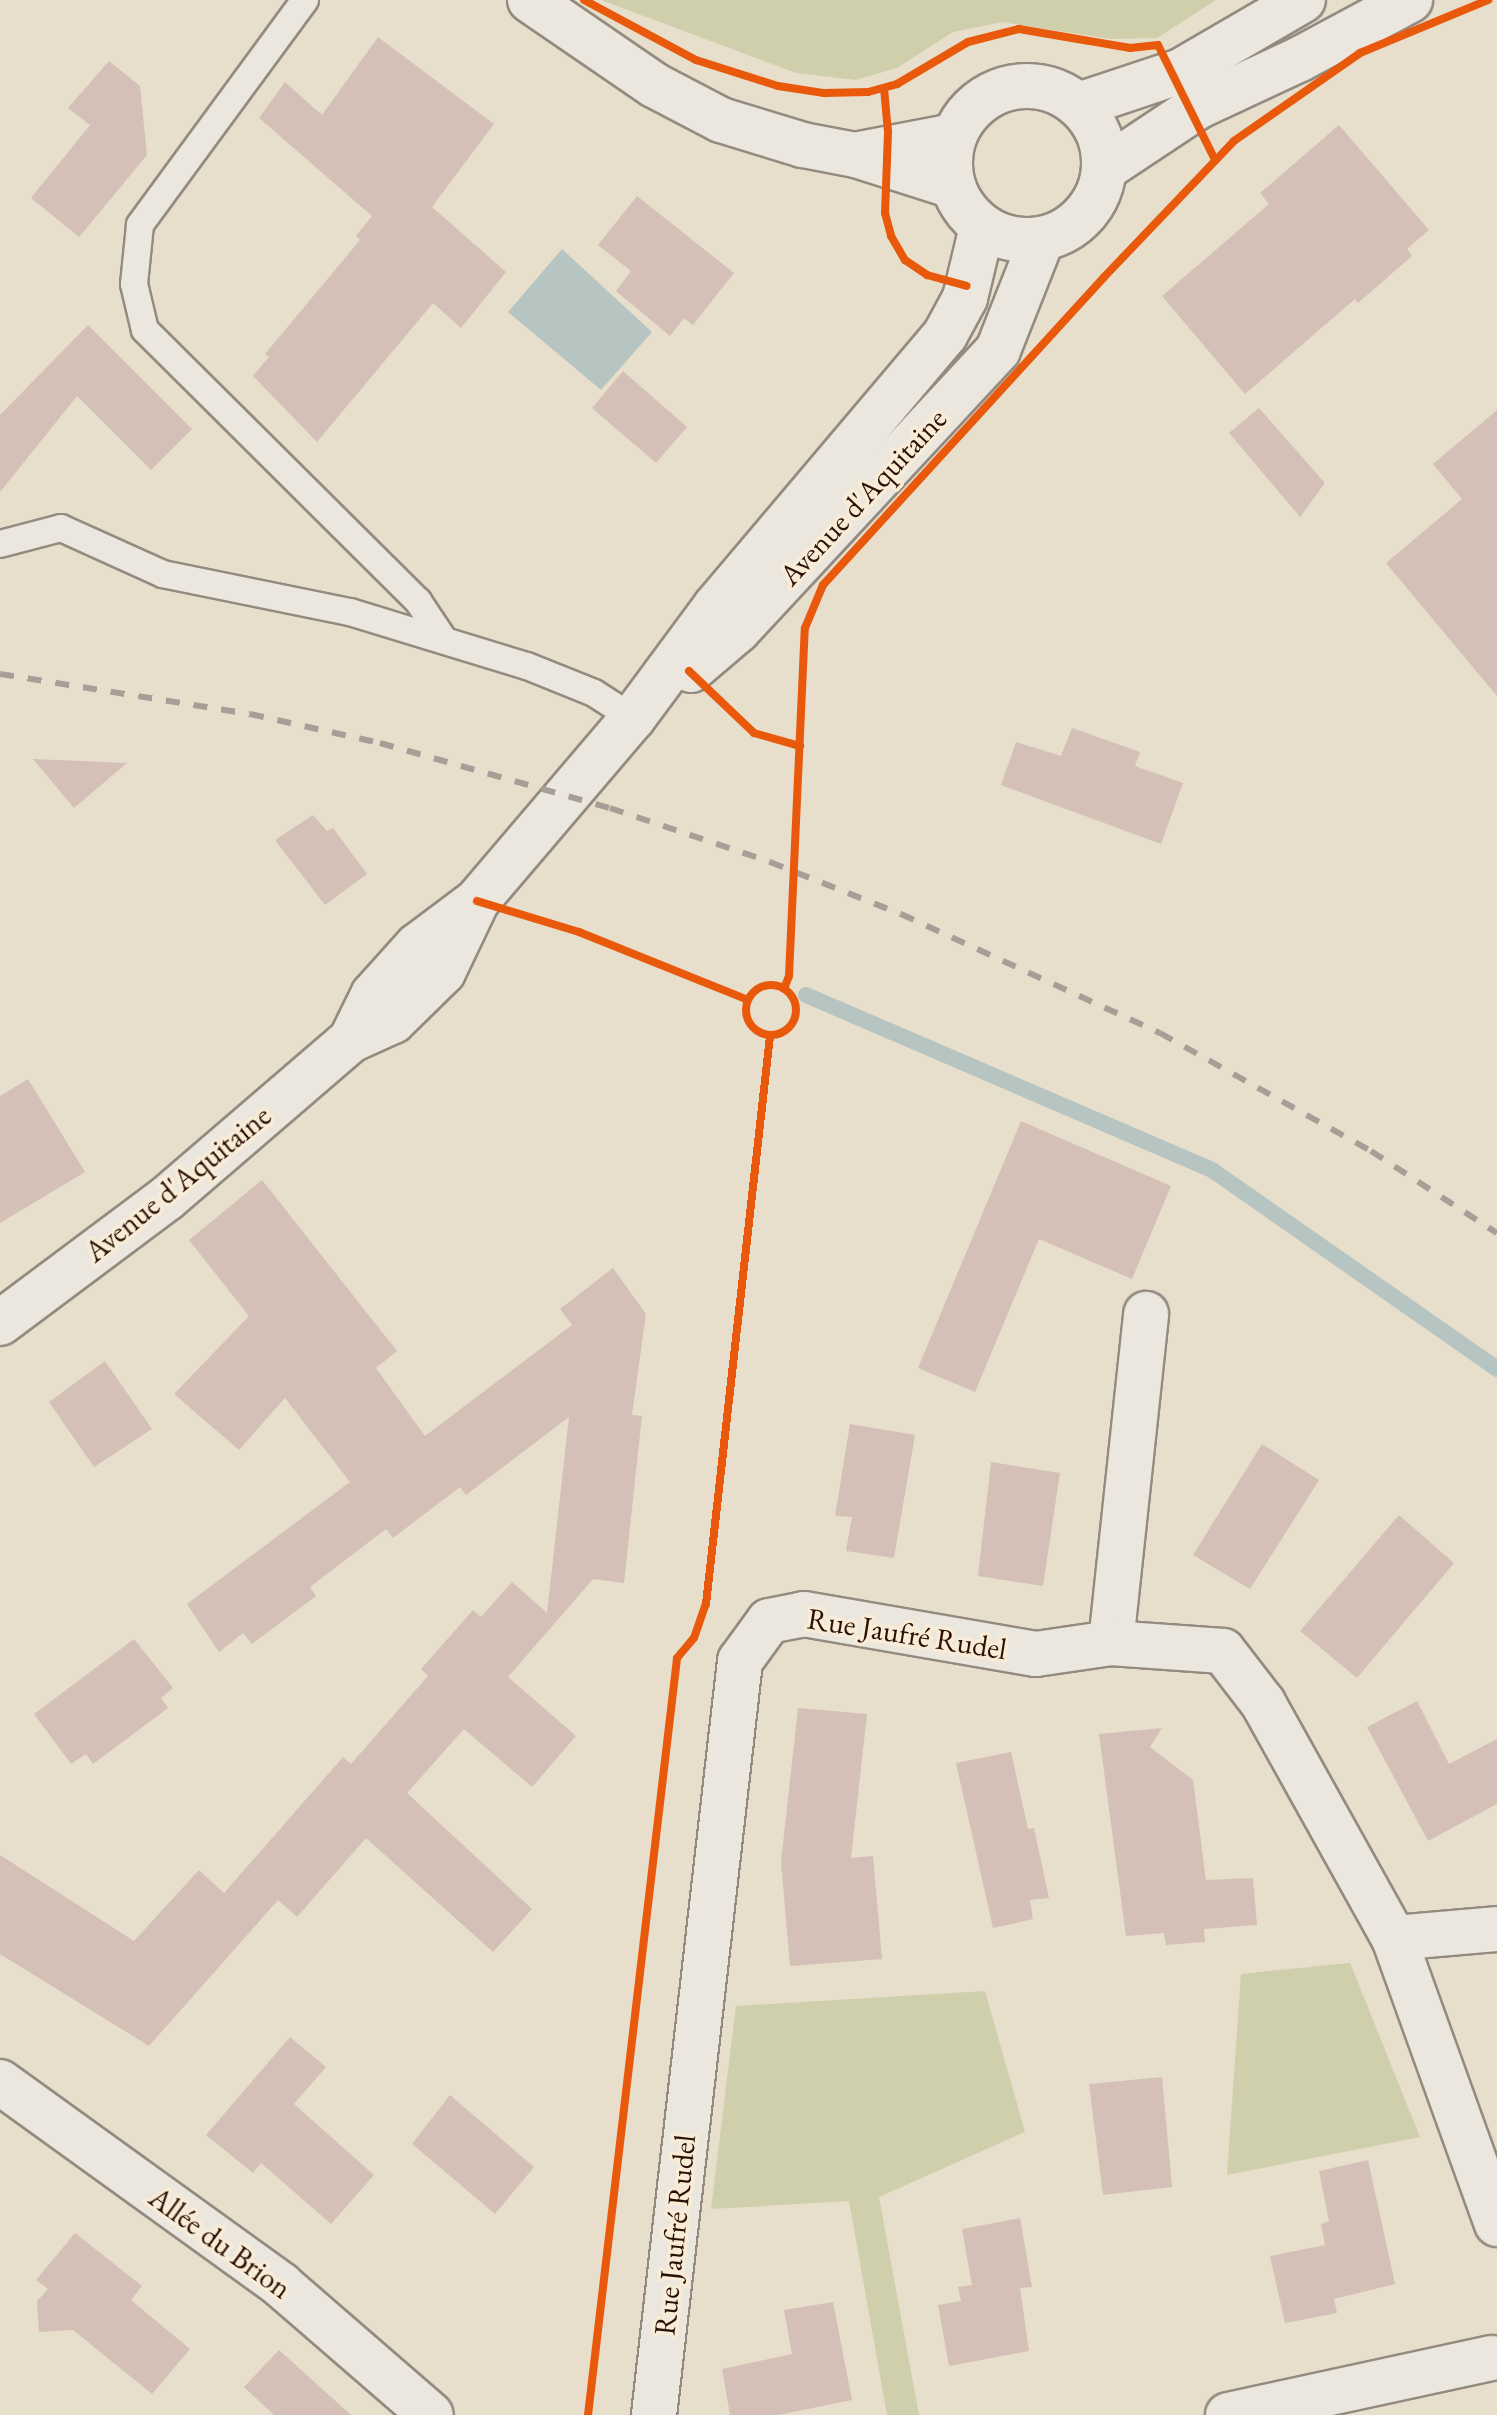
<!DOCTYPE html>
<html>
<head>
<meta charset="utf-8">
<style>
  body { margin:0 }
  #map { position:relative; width:1497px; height:2415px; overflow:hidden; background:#e8decc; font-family:"EB Garamond",serif }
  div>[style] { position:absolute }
  .green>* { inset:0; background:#cfcfac }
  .water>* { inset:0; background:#b7c5c2 }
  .stream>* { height:16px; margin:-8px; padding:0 8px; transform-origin:8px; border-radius:8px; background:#b7c5c2 }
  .building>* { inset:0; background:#d4c0b6 }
  .roads { filter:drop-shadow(2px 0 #948b80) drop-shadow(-2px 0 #948b80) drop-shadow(0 2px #948b80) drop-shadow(0 -2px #948b80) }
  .service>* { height:26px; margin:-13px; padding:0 13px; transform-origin:13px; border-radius:13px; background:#ece7de }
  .minor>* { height:44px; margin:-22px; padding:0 22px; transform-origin:22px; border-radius:22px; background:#ece7de }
  .tertiary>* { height:44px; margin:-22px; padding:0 22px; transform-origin:22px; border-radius:22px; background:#ece7de }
  .tertiary>.ring { margin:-22px; padding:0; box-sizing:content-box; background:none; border:44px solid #ece7de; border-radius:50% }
  .rail>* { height:6px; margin-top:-3px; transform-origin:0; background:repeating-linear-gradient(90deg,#a79f97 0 14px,transparent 0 28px) }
  .cycleway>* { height:8px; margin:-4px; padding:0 4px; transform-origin:4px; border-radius:4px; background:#e8590c }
  .cycleway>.ring { margin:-4px; padding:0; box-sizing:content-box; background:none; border:8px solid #e8590c; border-radius:50% }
  span { translate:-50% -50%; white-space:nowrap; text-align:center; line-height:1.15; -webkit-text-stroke:7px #f8ecd6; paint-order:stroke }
  .street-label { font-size:30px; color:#2a1007 }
</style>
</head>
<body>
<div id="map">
  <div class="green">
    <i style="clip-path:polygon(601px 0,1216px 0,1157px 38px,1111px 39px,1002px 22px,953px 32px,897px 68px,856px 80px,796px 73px)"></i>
    <i style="clip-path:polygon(1350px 1963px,1420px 2137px,1227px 2175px,1241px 1974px)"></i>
    <i style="clip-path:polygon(985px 1991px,1025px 2132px,879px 2197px,919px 2415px,887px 2415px,849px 2201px,711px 2209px,736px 2006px)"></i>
  </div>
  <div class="water">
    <i style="clip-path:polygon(562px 249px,652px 332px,601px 390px,508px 312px)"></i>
  </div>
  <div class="stream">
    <i style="left:806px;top:995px;width:442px;rotate:23.3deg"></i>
    <i style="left:1212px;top:1170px;width:348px;rotate:34.9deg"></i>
  </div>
  <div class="building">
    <i style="clip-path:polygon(378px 37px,494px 124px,432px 207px,506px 272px,461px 328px,433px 303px,317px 442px,253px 376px,269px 357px,265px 354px,360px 240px,356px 236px,372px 216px,259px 118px,285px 82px,322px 115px)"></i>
    <i style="clip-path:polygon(109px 61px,140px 86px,147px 155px,79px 237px,31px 198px,90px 125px,68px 108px)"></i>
    <i style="clip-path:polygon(1339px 125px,1429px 230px,1407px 249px,1412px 256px,1358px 303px,1355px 299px,1245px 394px,1162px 296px,1269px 204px,1260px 193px)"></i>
    <i style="clip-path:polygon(637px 196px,734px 273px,693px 325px,684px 318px,670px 336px,616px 291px,631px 271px,598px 245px)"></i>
    <i style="clip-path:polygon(88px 325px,192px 429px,151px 470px,77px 396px,0 492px,0 415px)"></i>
    <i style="clip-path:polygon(623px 371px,687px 427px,656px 463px,592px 408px)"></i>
    <i style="clip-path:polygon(1259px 408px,1325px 483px,1300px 517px,1229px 433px)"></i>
    <i style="clip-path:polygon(1497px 410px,1497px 696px,1386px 563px,1462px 499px,1433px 464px)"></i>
    <i style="clip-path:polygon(1072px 728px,1140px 752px,1135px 766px,1183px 783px,1161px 844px,1001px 785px,1016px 742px,1061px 756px)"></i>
    <i style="clip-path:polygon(33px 759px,127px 763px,74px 808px)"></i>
    <i style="clip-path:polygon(313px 815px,327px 831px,333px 828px,367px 874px,325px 905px,275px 840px)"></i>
    <i style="clip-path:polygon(28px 1079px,85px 1172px,0 1223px,0 1096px)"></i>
    <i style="clip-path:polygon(1021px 1121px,1171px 1186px,1132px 1279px,1039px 1239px,975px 1392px,918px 1368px)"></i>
    <i style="clip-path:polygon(262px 1180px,397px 1351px,376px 1368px,425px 1436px,572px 1325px,560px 1309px,613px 1268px,646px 1314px,632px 1415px,642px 1416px,624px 1583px,593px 1579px,508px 1677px,576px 1736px,532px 1787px,464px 1729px,407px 1793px,532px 1909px,493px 1952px,366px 1838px,297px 1917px,278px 1900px,149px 2046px,0 1954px,0 1855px,134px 1941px,199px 1870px,224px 1893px,343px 1757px,351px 1764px,428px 1676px,421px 1669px,473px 1610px,481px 1617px,512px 1582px,547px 1613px,569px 1417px,466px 1495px,460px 1487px,393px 1538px,386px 1529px,310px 1587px,316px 1596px,252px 1644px,243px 1633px,219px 1652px,187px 1604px,350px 1482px,285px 1398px,239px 1450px,174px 1394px,249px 1316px,189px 1240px)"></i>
    <i style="clip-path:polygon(105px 1361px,152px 1429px,94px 1467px,49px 1402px)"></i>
    <i style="clip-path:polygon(850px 1424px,915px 1435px,894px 1558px,846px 1551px,852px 1517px,835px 1516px)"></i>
    <i style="clip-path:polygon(1262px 1444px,1319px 1480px,1250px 1589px,1193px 1555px)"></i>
    <i style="clip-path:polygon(991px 1462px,1060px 1473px,1043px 1586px,978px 1576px)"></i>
    <i style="clip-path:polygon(1399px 1515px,1454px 1563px,1357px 1678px,1300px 1631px)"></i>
    <i style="clip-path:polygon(134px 1639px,173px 1688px,161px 1698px,168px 1708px,93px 1764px,86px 1754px,71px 1764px,34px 1714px)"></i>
    <i style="clip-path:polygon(1417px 1701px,1449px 1764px,1497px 1739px,1497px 1804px,1428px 1841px,1367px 1727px)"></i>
    <i style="clip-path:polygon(798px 1708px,867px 1714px,851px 1858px,873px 1856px,882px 1959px,790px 1966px,781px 1862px)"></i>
    <i style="clip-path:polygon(1162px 1728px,1150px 1747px,1193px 1780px,1206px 1880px,1253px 1878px,1257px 1925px,1204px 1929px,1205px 1942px,1166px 1945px,1164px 1933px,1126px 1936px,1099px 1734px)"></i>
    <i style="clip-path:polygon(1011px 1752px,1028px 1829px,1034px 1828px,1049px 1898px,1030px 1900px,1033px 1919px,993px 1928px,956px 1763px)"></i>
    <i style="clip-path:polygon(290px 2037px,326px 2067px,294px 2104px,374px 2175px,331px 2224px,261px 2163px,253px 2173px,206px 2135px)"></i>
    <i style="clip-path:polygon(1162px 2077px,1172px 2187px,1103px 2195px,1089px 2084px)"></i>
    <i style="clip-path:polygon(450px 2095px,534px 2167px,495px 2214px,412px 2144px)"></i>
    <i style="clip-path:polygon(1368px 2160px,1395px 2284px,1334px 2299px,1337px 2313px,1285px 2323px,1270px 2256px,1325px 2245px,1321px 2224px,1329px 2221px,1319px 2171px)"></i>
    <i style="clip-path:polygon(1020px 2218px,1032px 2287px,1020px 2288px,1029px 2351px,949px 2366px,938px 2305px,961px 2301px,958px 2287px,972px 2285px,962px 2229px)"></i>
    <i style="clip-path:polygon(75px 2233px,142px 2286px,131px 2300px,190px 2349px,152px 2394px,73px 2330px,39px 2332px,37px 2301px,48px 2289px,36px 2280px)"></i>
    <i style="clip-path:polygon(833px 2302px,852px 2400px,778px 2415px,730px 2415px,722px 2369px,792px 2354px,784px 2310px)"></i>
    <i style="clip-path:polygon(279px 2350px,351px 2415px,274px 2415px,244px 2387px)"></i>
  </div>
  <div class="roads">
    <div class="service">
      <i style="left:305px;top:0;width:279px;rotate:126.3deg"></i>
      <i style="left:140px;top:225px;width:59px;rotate:95.8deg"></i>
      <i style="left:134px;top:284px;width:47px;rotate:76.6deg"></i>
      <i style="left:145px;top:330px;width:385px;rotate:44.8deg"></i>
      <i style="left:418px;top:601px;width:47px;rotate:56.3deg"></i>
      <i style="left:0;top:544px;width:63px;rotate:-14.7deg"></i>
      <i style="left:61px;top:528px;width:112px;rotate:24.3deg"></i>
      <i style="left:163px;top:574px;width:191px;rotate:11.5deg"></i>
      <i style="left:350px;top:612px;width:185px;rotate:17deg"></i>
      <i style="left:527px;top:666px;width:72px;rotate:21.9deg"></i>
      <i style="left:594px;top:693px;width:46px;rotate:32.7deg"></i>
    </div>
    <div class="minor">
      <i style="left:530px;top:0;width:150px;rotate:34.4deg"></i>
      <i style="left:654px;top:85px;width:76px;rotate:27.6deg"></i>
      <i style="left:721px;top:120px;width:86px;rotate:17deg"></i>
      <i style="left:803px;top:145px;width:54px;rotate:10.7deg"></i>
      <i style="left:856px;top:155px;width:102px;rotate:17.7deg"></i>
      <i style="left:859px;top:154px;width:97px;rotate:-10.7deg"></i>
      <i style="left:1111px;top:1643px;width:331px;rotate:-83.9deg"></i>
      <i style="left:1394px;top:1938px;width:304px;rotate:70.2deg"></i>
      <i style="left:0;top:2082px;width:347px;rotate:35.8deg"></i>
      <i style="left:281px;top:2285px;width:198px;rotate:40.9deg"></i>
      <i style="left:654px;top:2415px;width:759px;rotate:-83.49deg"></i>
      <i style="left:740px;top:1661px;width:49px;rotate:-54.1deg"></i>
      <i style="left:769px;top:1621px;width:36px;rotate:-11deg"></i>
      <i style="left:804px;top:1614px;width:235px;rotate:9.8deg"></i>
      <i style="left:1036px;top:1654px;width:76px;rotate:-8.3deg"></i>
      <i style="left:1111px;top:1643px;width:112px;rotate:4.1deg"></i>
      <i style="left:1223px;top:1651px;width:66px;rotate:52.4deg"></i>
      <i style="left:1263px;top:1703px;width:269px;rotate:60.9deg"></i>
      <i style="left:1394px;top:1938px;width:103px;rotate:-5deg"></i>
      <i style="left:1228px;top:2415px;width:270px;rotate:-12.2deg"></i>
    </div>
    <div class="tertiary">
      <i class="ring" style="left:950px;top:86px;width:110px;height:110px"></i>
      <i style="left:1079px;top:105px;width:108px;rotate:-18.4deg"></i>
      <i style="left:1181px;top:71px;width:141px;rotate:-30.2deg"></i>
      <i style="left:1104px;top:169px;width:114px;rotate:-33.6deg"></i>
      <i style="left:1199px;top:106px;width:111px;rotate:-25deg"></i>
      <i style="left:1300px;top:59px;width:125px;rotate:-28.2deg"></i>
      <i style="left:691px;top:670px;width:62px;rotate:-40.4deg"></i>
      <i style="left:738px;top:630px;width:382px;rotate:-47.1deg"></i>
      <i style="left:998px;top:350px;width:119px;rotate:-68.4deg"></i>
      <i style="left:351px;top:1040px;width:50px;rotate:-63.9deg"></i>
      <i style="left:373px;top:995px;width:66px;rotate:-48.1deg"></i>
      <i style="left:417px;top:946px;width:75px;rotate:-36.9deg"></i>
      <i style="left:477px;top:901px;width:240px;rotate:-49.6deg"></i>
      <i style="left:633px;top:718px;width:138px;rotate:-53.5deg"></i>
      <i style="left:715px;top:607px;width:356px;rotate:-49.8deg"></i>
      <i style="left:945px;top:335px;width:42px;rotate:-61.6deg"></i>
      <i style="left:965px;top:298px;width:73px;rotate:-76.5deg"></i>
      <i style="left:0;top:1323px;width:207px;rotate:-36.8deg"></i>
      <i style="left:166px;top:1199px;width:244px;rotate:-40.7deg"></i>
      <i style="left:351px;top:1040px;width:46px;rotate:-24.3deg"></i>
      <i style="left:393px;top:1021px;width:70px;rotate:-44.4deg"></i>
      <i style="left:443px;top:972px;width:74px;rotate:-64.5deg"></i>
    </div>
  </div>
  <div class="rail">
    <i style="left:0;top:674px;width:253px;rotate:9.1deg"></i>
    <i style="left:250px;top:714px;width:133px;rotate:12.6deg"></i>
    <i style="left:380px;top:743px;width:239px;rotate:15.8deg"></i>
    <i style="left:610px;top:808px;width:169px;rotate:18.6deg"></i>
    <i style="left:770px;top:862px;width:141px;rotate:21.7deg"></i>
    <i style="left:901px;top:914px;width:285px;rotate:24.7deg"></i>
    <i style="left:1160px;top:1033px;width:242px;rotate:29.2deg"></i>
    <i style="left:1371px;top:1151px;width:150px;rotate:33.1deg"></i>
  </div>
  <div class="cycleway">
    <i style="left:584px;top:0;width:127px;rotate:28.2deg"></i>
    <i style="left:696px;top:60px;width:86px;rotate:17.6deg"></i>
    <i style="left:778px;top:86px;width:47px;rotate:8.7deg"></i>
    <i style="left:824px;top:93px;width:44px;rotate:-1.3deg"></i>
    <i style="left:868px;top:92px;width:30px;rotate:-15deg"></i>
    <i style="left:897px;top:84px;width:82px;rotate:-30.6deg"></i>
    <i style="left:968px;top:42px;width:53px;rotate:-14.3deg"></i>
    <i style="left:1019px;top:29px;width:113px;rotate:9.7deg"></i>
    <i style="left:1130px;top:48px;width:28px;rotate:-6deg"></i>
    <i style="left:1158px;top:45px;width:128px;rotate:63.6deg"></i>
    <i style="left:884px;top:88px;width:44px;rotate:84.8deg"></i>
    <i style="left:888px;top:132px;width:81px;rotate:92.1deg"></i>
    <i style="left:885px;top:213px;width:24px;rotate:75deg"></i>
    <i style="left:891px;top:236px;width:28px;rotate:60deg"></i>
    <i style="left:905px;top:260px;width:27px;rotate:34deg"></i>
    <i style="left:927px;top:275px;width:41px;rotate:15.4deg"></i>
    <i style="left:689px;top:671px;width:90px;rotate:43.6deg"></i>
    <i style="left:754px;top:733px;width:48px;rotate:15.8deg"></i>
    <i style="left:477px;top:901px;width:107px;rotate:16.9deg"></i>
    <i style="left:579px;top:932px;width:182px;rotate:21.9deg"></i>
    <i class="ring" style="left:746px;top:985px;width:42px;height:42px"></i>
    <i style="left:784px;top:989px;width:14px;rotate:-69deg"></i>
    <i style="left:789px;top:976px;width:348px;rotate:-87.4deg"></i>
    <i style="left:805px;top:628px;width:47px;rotate:-67.3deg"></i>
    <i style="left:823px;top:585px;width:417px;rotate:-47.6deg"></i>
    <i style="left:1104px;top:277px;width:188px;rotate:-46.3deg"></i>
    <i style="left:1234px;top:141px;width:154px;rotate:-34.9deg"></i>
    <i style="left:1360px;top:53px;width:139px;rotate:-22.5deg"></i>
    <i style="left:588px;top:2415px;width:762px;rotate:-83.29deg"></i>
    <i style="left:677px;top:1658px;width:26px;rotate:-50deg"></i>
    <i style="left:694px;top:1638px;width:36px;rotate:-71deg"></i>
    <i style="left:706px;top:1604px;width:572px;rotate:-83.57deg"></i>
  </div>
  <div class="street-label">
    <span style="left:863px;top:497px;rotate:-47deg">Avenue d'Aquitaine</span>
    <span style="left:178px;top:1184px;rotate:-39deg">Avenue d'Aquitaine</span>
    <span style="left:907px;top:1634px;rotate:9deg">Rue Jaufré Rudel</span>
    <span style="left:675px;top:2235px;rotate:-84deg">Rue Jaufré Rudel</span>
    <span style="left:220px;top:2243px;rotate:36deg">Allée du Brion</span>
  </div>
</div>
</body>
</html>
